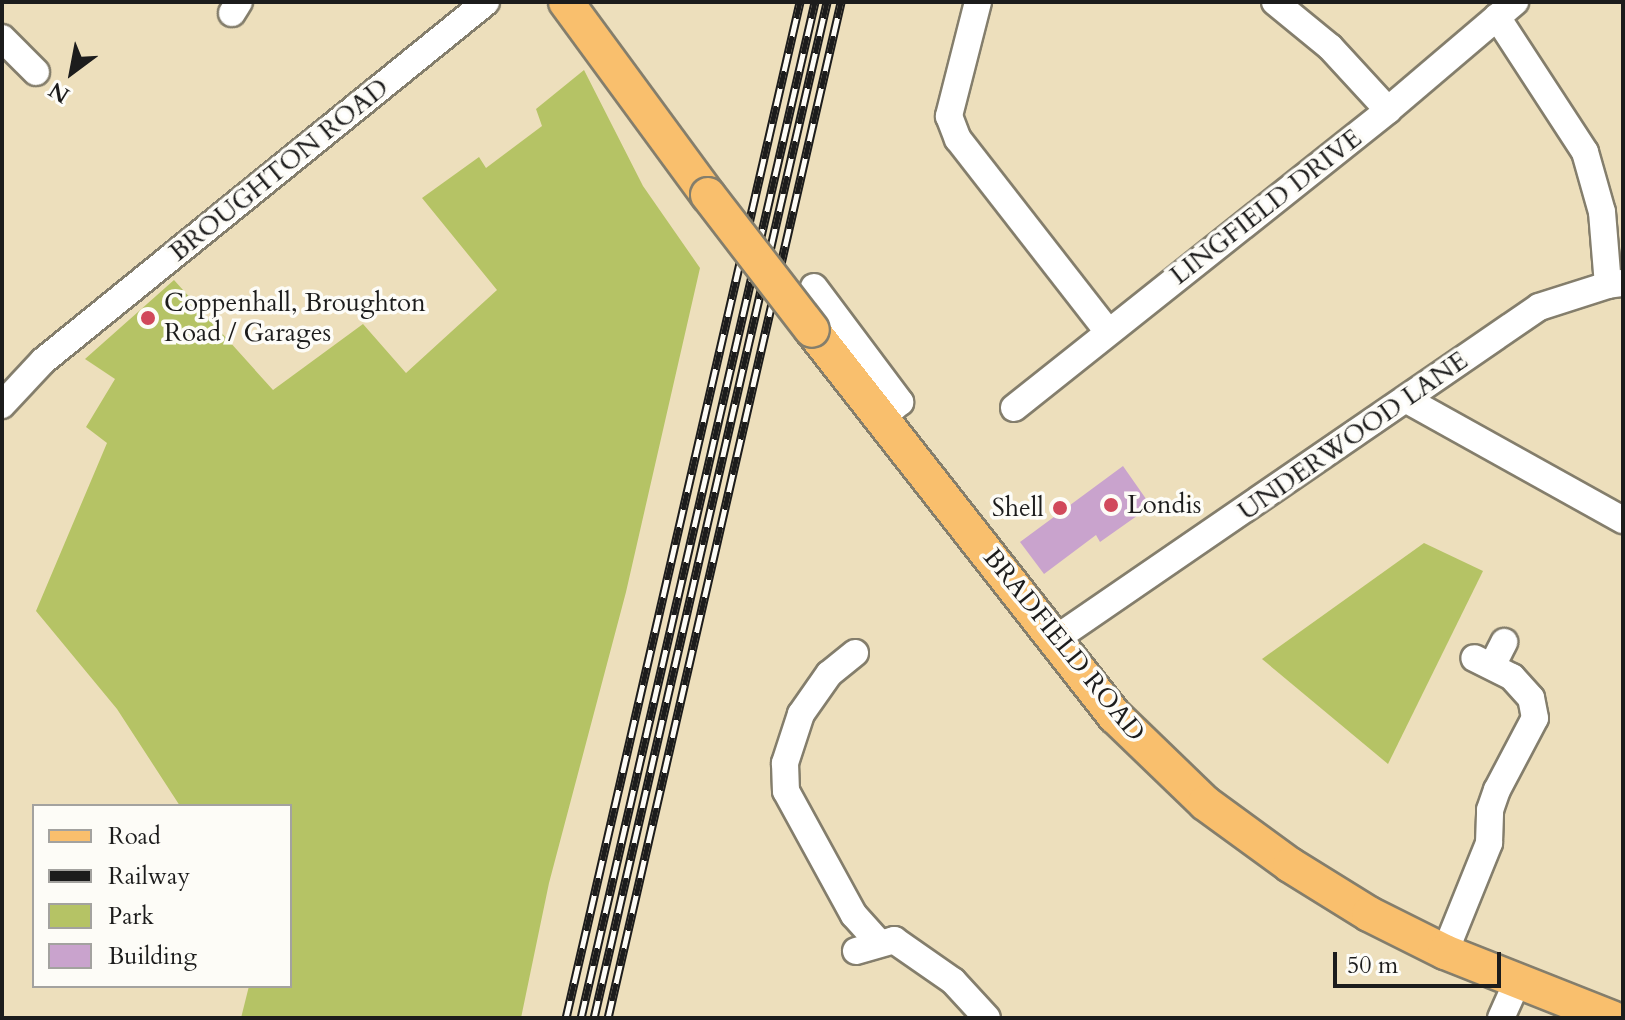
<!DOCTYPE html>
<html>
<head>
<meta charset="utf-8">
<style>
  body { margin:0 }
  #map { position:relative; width:1625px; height:1020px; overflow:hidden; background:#eddfbc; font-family:Cardo,serif }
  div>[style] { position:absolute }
  .green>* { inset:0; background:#b5c365 }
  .building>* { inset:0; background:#c9a3cd }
  .roads { filter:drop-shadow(2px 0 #847e6c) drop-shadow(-2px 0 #847e6c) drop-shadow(0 2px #847e6c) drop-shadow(0 -2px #847e6c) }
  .minor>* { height:26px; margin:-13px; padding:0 13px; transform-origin:13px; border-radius:13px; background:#fff }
  .major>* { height:34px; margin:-17px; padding:0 17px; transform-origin:17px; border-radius:17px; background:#f9bf6d }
  .rail>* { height:9px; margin-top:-4.5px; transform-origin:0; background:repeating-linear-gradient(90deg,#fdfcf7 0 18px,#1c1c1c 0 36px); box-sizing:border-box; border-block:2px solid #1c1c1c }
  .bridges { filter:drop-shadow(2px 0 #847e6c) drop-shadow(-2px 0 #847e6c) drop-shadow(0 2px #847e6c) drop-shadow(0 -2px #847e6c) }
  .major-bridge>* { height:34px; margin:-17px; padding:0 17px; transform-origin:17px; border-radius:17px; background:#f9bf6d }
  .dots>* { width:22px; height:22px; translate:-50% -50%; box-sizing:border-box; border:4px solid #fdfcf7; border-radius:50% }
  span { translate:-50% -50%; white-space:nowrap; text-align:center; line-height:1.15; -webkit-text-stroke:7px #fdfcf7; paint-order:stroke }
  .street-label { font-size:26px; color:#1c1c1c }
  .poi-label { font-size:26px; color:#1c1c1c }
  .left { translate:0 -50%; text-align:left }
  .right { translate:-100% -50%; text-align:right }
  .frame { position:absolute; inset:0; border:4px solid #1c1c1c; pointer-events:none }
  .legend { position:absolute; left:32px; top:804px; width:260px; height:184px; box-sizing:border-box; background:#fdfcf7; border:2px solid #a3a29f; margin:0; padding:10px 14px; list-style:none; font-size:24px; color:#1c1c1c }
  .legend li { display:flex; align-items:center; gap:16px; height:40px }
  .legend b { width:40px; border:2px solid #a3a29f }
  .north { position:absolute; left:32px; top:32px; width:80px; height:80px; -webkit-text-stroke:6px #fdfcf7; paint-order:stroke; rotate:212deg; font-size:22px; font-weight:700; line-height:32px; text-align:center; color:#1c1c1c }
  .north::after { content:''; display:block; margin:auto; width:28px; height:36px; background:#1c1c1c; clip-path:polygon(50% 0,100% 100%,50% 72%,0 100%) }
  .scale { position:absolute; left:1333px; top:952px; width:168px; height:36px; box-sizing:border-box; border:4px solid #1c1c1c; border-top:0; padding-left:10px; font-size:24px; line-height:28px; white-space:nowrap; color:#1c1c1c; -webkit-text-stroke:6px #fdfcf7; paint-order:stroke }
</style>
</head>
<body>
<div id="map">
  <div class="green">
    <i style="clip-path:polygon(584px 70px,643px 186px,700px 268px,626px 592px,549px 883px,521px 1018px,241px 1018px,249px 986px,290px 986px,290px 806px,180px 806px,117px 709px,36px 611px,107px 443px,86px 427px,115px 379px,85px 359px,174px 280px,273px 390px,363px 324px,406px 373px,497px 290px,422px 198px,479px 157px,486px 168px,542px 126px,536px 109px)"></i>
    <i style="clip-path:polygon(1424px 543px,1483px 571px,1388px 764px,1262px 659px)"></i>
  </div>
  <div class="building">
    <i style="clip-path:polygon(1123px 466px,1151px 506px,1100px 542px,1096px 535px,1044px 574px,1020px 542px)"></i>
  </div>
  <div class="roads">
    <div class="minor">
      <i style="left:978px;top:2px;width:118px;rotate:104.3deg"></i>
      <i style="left:949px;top:116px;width:25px;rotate:69deg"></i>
      <i style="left:958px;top:139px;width:244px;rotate:52.1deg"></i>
      <i style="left:1275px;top:2px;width:71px;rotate:39.3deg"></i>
      <i style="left:1330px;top:47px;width:86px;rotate:47.4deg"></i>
      <i style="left:232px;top:13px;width:13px;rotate:-58deg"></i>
      <i style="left:1497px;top:17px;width:161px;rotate:56.9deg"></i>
      <i style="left:1585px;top:152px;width:62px;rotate:74.2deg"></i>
      <i style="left:1602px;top:212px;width:73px;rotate:85.3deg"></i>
      <i style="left:2px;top:38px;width:48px;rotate:45deg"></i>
      <i style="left:814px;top:287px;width:144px;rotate:53.2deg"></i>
      <i style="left:900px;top:402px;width:23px;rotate:139deg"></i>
      <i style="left:1407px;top:400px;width:247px;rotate:29.1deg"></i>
      <i style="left:2px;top:405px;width:60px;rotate:-47deg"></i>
      <i style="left:43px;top:361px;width:570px;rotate:-39.02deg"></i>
      <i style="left:1014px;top:408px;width:478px;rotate:-38.5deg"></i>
      <i style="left:1388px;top:110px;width:167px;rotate:-40.4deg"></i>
      <i style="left:1054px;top:640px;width:588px;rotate:-34.47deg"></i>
      <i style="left:1539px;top:307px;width:72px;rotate:-17.7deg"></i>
      <i style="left:1608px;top:285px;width:15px;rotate:-8deg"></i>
      <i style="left:855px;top:653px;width:33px;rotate:141deg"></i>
      <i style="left:829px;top:674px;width:49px;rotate:125deg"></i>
      <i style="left:801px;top:714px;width:52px;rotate:108.1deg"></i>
      <i style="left:785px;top:763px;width:28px;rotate:88deg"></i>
      <i style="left:786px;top:791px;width:141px;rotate:61.3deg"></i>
      <i style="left:854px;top:915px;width:38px;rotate:48deg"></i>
      <i style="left:1492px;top:666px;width:27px;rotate:-63deg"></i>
      <i style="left:856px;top:951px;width:40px;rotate:-16deg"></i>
      <i style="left:894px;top:940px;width:72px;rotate:34.8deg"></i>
      <i style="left:953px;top:981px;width:50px;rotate:47.4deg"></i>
      <i style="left:1445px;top:952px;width:118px;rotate:-68deg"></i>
      <i style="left:1489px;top:843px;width:33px;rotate:-88deg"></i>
      <i style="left:1490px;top:810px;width:21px;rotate:-71deg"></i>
      <i style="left:1497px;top:790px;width:81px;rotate:-62.2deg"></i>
      <i style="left:1535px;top:718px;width:20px;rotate:-101deg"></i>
      <i style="left:1531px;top:698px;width:28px;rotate:-132deg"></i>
      <i style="left:1512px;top:677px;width:42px;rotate:-153.4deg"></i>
      <i style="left:1501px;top:1018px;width:42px;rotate:-65.9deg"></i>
    </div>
    <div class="major">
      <i style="left:566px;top:2px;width:240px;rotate:53.7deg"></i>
      <i style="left:812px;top:330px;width:491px;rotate:51.9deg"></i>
      <i style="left:1115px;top:716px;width:125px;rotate:44deg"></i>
      <i style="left:1205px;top:803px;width:105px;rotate:36.1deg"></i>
      <i style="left:1290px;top:865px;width:93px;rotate:31.8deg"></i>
      <i style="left:1369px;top:914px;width:85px;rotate:26.6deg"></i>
      <i style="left:1445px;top:952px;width:180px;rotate:21.6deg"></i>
    </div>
  </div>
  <div class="rail">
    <i style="left:566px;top:1018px;width:1043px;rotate:-77.03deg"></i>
    <i style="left:581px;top:1018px;width:1043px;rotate:-77.03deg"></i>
    <i style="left:594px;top:1018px;width:1042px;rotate:-77.08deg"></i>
    <i style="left:608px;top:1018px;width:1042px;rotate:-77.08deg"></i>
  </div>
  <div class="bridges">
    <div class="major-bridge">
      <i style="left:708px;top:195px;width:170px;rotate:52.4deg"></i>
    </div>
  </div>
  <div class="dots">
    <i style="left:148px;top:318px;background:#d1495b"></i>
    <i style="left:1111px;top:505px;background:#d1495b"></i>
    <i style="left:1060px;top:508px;background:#d1495b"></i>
  </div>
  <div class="street-label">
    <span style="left:279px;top:170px;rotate:-39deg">BROUGHTON ROAD</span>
    <span style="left:1266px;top:207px;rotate:-38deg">LINGFIELD DRIVE</span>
    <span style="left:1353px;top:436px;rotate:-35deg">UNDERWOOD LANE</span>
    <span style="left:1064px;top:645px;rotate:51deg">BRADFIELD ROAD</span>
  </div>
  <div class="poi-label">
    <span class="left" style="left:164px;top:318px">Coppenhall, Broughton<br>Road / Garages</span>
    <span class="left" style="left:1127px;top:505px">Londis</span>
    <span class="right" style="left:1044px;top:508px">Shell</span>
  </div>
  <div class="frame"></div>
  <ul class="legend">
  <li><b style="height:10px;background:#f9bf6d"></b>Road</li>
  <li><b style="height:10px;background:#1c1c1c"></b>Railway</li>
  <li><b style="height:22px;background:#b5c365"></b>Park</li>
  <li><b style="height:22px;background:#c9a3cd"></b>Building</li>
  </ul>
  <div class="north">N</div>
  <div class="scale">50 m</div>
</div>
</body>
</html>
